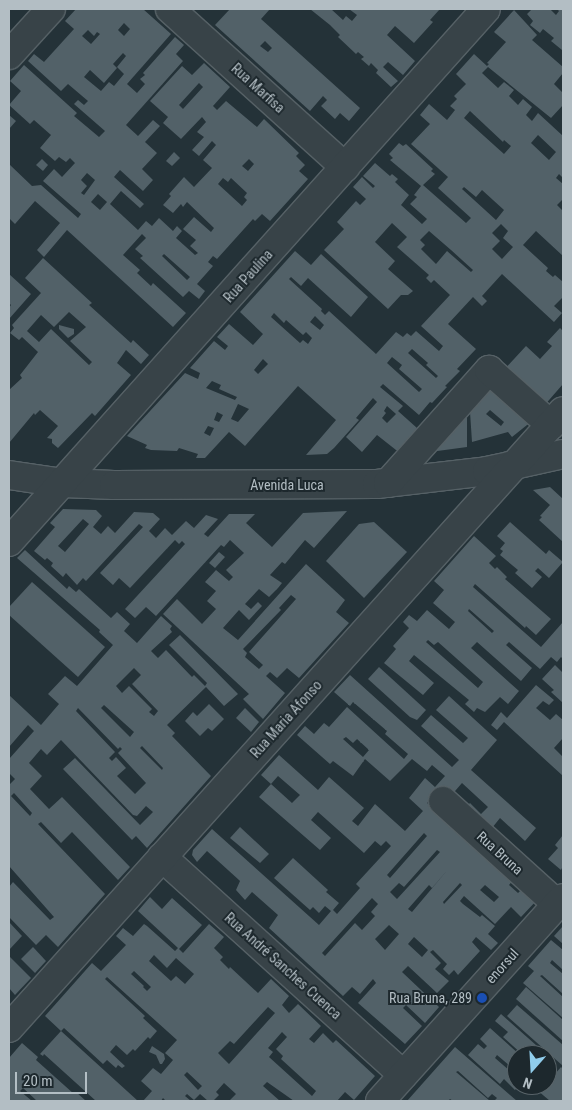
<!DOCTYPE html>
<html>
<head>
<meta charset="utf-8">
<style>
  body { margin:0 }
  #map { position:relative; width:572px; height:1110px; overflow:hidden; background:#243238; font-family:"Roboto Condensed",sans-serif }
  div>[style] { position:absolute }
  .building>* { inset:0; background:#526168 }
  .roads { filter:drop-shadow(1px 0 #566166) drop-shadow(-1px 0 #566166) drop-shadow(0 1px #566166) drop-shadow(0 -1px #566166) }
  .minor>* { height:28px; margin:-14px; padding:0 14px; transform-origin:14px; border-radius:14px; background:#384348 }
  .dots>* { width:14px; height:14px; translate:-50% -50%; box-sizing:border-box; border:2px solid #1d282d; border-radius:50% }
  span { translate:-50% -50%; white-space:nowrap; text-align:center; line-height:1.15; -webkit-text-stroke:4px #1d282d; paint-order:stroke }
  .street-label { font-size:14px; color:#b3bec4 }
  .poi-label { font-size:14px; color:#b3bec4 }
  .right { translate:-100% -50%; text-align:right }
  .frame { position:absolute; inset:0; border:10px solid #b3bec4; pointer-events:none }
  .north { position:absolute; left:507px; top:1045px; width:50px; height:50px; box-sizing:border-box; background:#1d282d; border:1px solid #596469; border-radius:50%; rotate:199deg; font-size:14px; font-weight:700; line-height:20px; text-align:center; color:#b3bec4 }
  .north::after { content:''; display:block; margin:auto; width:18px; height:22px; background:#90cdec; clip-path:polygon(50% 0,100% 100%,50% 72%,0 100%) }
  .scale { position:absolute; left:15px; top:1072px; width:72px; height:22px; box-sizing:border-box; border:2px solid #b3bec4; border-top:0; padding-left:6px; font-size:15px; line-height:18px; white-space:nowrap; color:#b3bec4; -webkit-text-stroke:4px #1d282d; paint-order:stroke }
</style>
</head>
<body>
<div id="map">
  <div class="building">
    <i style="clip-path:polygon(evenodd,76px 9px,143px 9px,171px 34px,127px 84px,137px 93px,145px 84px,140px 79px,145px 75px,143px 73px,175px 37px,184px 45px,176px 54px,183px 61px,126px 125px,138px 136px,153px 120px,160px 126px,145px 142px,157px 153px,142px 169px,153px 180px,143px 191px,120px 170px,114px 177px,144px 204px,140px 208px,121px 191px,110px 204px,138px 230px,146px 221px,152px 226px,159px 218px,173px 231px,177px 226px,182px 231px,176px 238px,195px 255px,198px 253px,190px 246px,196px 240px,183px 229px,194px 217px,211px 232px,214px 228px,187px 202px,183px 207px,181px 204px,173px 213px,163px 205px,171px 196px,169px 194px,184px 177px,194px 187px,212px 168px,203px 160px,216px 145px,212px 141px,199px 156px,192px 150px,204px 137px,197px 132px,206px 122px,202px 117px,181px 139px,163px 123px,168px 117px,150px 101px,182px 66px,192px 75px,204px 63px,230px 87px,213px 106px,217px 110px,226px 101px,257px 127px,264px 119px,299px 153px,296px 156px,305px 165px,299px 171px,308px 179px,270px 221px,262px 214px,255px 221px,253px 219px,217px 259px,213px 256px,208px 262px,213px 266px,197px 284px,205px 291px,199px 299px,189px 291px,183px 297px,140px 258px,143px 256px,135px 249px,146px 238px,142px 234px,123px 255px,140px 270px,137px 273px,151px 286px,153px 283px,186px 313px,173px 327px,67px 230px,44px 257px,37px 250px,60px 223px,35px 201px,15px 224px,9px 218px,9px 164px,32px 186px,41px 185px,78px 218px,81px 214px,43px 181px,54px 169px,62px 177px,75px 163px,70px 158px,66px 162px,59px 157px,55px 161px,40px 148px,51px 135px,34px 120px,30px 124px,9px 105px,21px 91px,10px 81px,24px 65px,77px 113px,74px 116px,99px 137px,105px 131px,74px 104px,78px 100px,84px 105px,88px 101px,68px 84px,61px 91px,28px 61px,34px 54px,44px 62px,74px 29px,65px 21px,76px 9px,124px 23px,130px 29px,124px 36px,118px 30px,124px 23px,76px 9px,88px 30px,94px 36px,97px 32px,100px 34px,91px 44px,82px 36px,88px 30px,76px 9px,123px 53px,126px 56px,117px 67px,124px 74px,114px 86px,109px 82px,101px 91px,84px 77px,90px 70px,104px 83px,117px 68px,113px 64px,123px 53px,76px 9px,199px 83px,203px 87px,183px 109px,179px 105px,199px 83px,76px 9px,249px 159px,254px 164px,248px 171px,242px 166px,249px 159px,76px 9px,87px 173px,95px 180px,84px 195px,81px 193px,87px 186px,81px 180px,87px 173px,76px 9px,223px 178px,228px 182px,231px 178px,247px 193px,244px 197px,247px 200px,242px 206px,218px 184px,223px 178px,76px 9px,98px 194px,107px 202px,100px 210px,91px 202px,98px 194px,76px 9px,164px 254px,190px 277px,187px 280px,162px 256px,164px 254px)"></i>
    <i style="clip-path:polygon(evenodd,230px 9px,270px 9px,261px 19px,360px 108px,349px 121px,340px 113px,335px 119px,321px 106px,327px 100px,323px 96px,310px 111px,215px 25px,230px 9px,265px 41px,272px 48px,268px 52px,260px 46px,265px 41px)"></i>
    <i style="clip-path:polygon(310px 9px,331px 9px,343px 20px,346px 16px,352px 21px,357px 15px,349px 9px,440px 9px,430px 20px,433px 22px,414px 43px,395px 26px,387px 35px,415px 61px,403px 75px,388px 62px,383px 67px,398px 81px,391px 87px,376px 73px,378px 70px,371px 63px,369px 66px,361px 59px,364px 57px,358px 52px,356px 54px,338px 37px,340px 35px,330px 25px)"></i>
    <i style="clip-path:polygon(532px 9px,550px 9px,556px 15px,559px 11px,557px 9px,563px 9px,562px 50px,551px 41px,554px 38px,543px 29px,540px 33px,530px 25px,533px 21px,527px 14px)"></i>
    <i style="clip-path:polygon(evenodd,514px 10px,537px 35px,532px 40px,563px 67px,563px 73px,554px 84px,563px 93px,563px 105px,551px 118px,488px 67px,482px 73px,498px 88px,504px 82px,514px 90px,509px 96px,518px 105px,523px 99px,532px 107px,526px 115px,532px 121px,538px 113px,563px 136px,563px 178px,559px 174px,556px 178px,563px 184px,563px 202px,562px 200px,557px 205px,563px 211px,563px 256px,536px 231px,523px 245px,548px 268px,546px 271px,553px 277px,555px 275px,563px 282px,563px 297px,554px 306px,562px 313px,554px 322px,502px 274px,482px 296px,487px 301px,482px 306px,473px 297px,448px 324px,476px 349px,457px 369px,460px 371px,445px 386px,447px 387px,432px 403px,430px 402px,419px 415px,383px 384px,380px 387px,403px 406px,398px 411px,417px 428px,421px 424px,426px 427px,405px 450px,396px 450px,377px 435px,362px 452px,346px 437px,377px 402px,373px 398px,356px 418px,359px 420px,334px 448px,327px 454px,306px 455px,336px 420px,298px 386px,245px 446px,229px 432px,205px 458px,196px 458px,198px 454px,179px 448px,177px 451px,151px 450px,145px 448px,147px 445px,127px 436px,185px 373px,198px 379px,200px 373px,190px 368px,214px 341px,225px 350px,228px 346px,217px 337px,229px 324px,253px 345px,263px 334px,240px 312px,295px 251px,311px 265px,321px 254px,368px 297px,351px 317px,308px 278px,301px 286px,291px 277px,289px 279px,322px 309px,321px 311px,325px 315px,329px 311px,376px 354px,396px 332px,403px 337px,407px 333px,411px 336px,416px 331px,439px 351px,443px 346px,421px 326px,450px 295px,434px 280px,431px 283px,426px 278px,429px 275px,397px 247px,407px 237px,392px 223px,375px 242px,395px 261px,388px 269px,413px 291px,408px 295px,401px 295px,388px 309px,324px 250px,344px 229px,337px 222px,356px 201px,360px 205px,366px 199px,353px 187px,362px 177px,373px 188px,375px 186px,363px 176px,375px 163px,390px 176px,392px 174px,398px 179px,395px 182px,409px 195px,401px 205px,422px 224px,427px 219px,410px 204px,417px 197px,414px 195px,421px 186px,390px 160px,393px 158px,389px 154px,399px 143px,403px 146px,406px 144px,433px 169px,431px 171px,435px 174px,423px 185px,466px 223px,471px 218px,438px 188px,448px 177px,411px 144px,430px 124px,420px 115px,429px 104px,447px 120px,455px 110px,450px 106px,457px 99px,454px 96px,466px 84px,456px 74px,474px 54px,487px 66px,489px 64px,487px 63px,506px 42px,494px 32px,514px 10px,470px 111px,503px 142px,504px 140px,511px 146px,504px 154px,464px 118px,470px 111px,514px 10px,538px 135px,556px 152px,549px 160px,531px 143px,538px 135px,514px 10px,464px 187px,476px 197px,482px 190px,504px 210px,496px 220px,462px 189px,464px 187px,514px 10px,501px 224px,508px 231px,503px 238px,513px 247px,502px 259px,492px 249px,500px 241px,492px 233px,501px 224px,514px 10px,429px 231px,451px 250px,473px 270px,471px 272px,447px 251px,436px 264px,421px 249px,425px 245px,420px 240px,429px 231px,514px 10px,274px 313px,284px 323px,286px 320px,303px 335px,306px 332px,312px 338px,308px 344px,303px 340px,300px 343px,271px 317px,274px 313px,514px 10px,315px 316px,324px 325px,320px 330px,310px 322px,315px 316px,514px 10px,412px 349px,428px 363px,426px 365px,438px 376px,436px 378px,408px 353px,412px 349px,514px 10px,392px 357px,402px 365px,399px 369px,422px 389px,419px 392px,387px 363px,392px 357px,514px 10px,263px 359px,268px 364px,258px 374px,254px 370px,263px 359px,514px 10px,212px 381px,221px 385px,219px 389px,237px 397px,235px 400px,206px 388px,212px 381px,514px 10px,238px 404px,249px 409px,238px 422px,231px 419px,238px 404px,514px 10px,387px 406px,396px 414px,387px 423px,382px 418px,386px 413px,384px 411px,387px 406px,514px 10px,217px 412px,223px 415px,219px 422px,214px 420px,217px 412px,514px 10px,208px 426px,214px 428px,210px 436px,204px 433px,208px 426px)"></i>
    <i style="clip-path:polygon(9px 115px,16px 121px,9px 129px)"></i>
    <i style="clip-path:polygon(174px 152px,180px 158px,172px 166px,166px 161px)"></i>
    <i style="clip-path:polygon(42px 159px,48px 165px,43px 171px,36px 165px)"></i>
    <i style="clip-path:polygon(evenodd,43px 258px,92px 303px,89px 305px,131px 343px,133px 340px,149px 355px,141px 364px,126px 350px,117px 363px,131px 375px,95px 416px,92px 413px,58px 448px,52px 443px,52px 439px,47px 438px,58px 426px,40px 410px,35px 415px,34px 413px,9px 443px,9px 390px,22px 378px,20px 375px,38px 352px,22px 337px,19px 340px,10px 333px,14px 328px,12px 325px,41px 293px,25px 278px,43px 258px,69px 312px,86px 327px,70px 341px,92px 362px,89px 365px,51px 329px,39px 342px,27px 331px,41px 315px,54px 327px,69px 312px)"></i>
    <i style="clip-path:polygon(9px 274px,31px 294px,9px 319px,9px 308px,11px 305px,9px 303px)"></i>
    <i style="clip-path:polygon(59px 325px,74px 329px,74px 334px,68px 338px,59px 329px)"></i>
    <i style="clip-path:polygon(560px 328px,563px 331px,563px 384px,543px 407px,502px 372px,526px 346px,540px 359px,552px 346px,547px 342px)"></i>
    <i style="clip-path:polygon(evenodd,487px 382px,532px 421px,512px 437px,508px 432px,472px 442px,470px 412px,467px 411px,467px 447px,430px 452px,487px 382px,490px 410px,504px 422px,501px 426px,486px 414px,490px 410px)"></i>
    <i style="clip-path:polygon(550px 487px,563px 499px,563px 542px,539px 520px,542px 517px,540px 516px,550px 505px,533px 490px)"></i>
    <i style="clip-path:polygon(evenodd,63px 509px,96px 510px,102px 516px,93px 527px,101px 534px,108px 526px,115px 533px,134px 512px,153px 513px,160px 519px,149px 531px,156px 538px,165px 528px,172px 535px,186px 521px,194px 528px,206px 515px,218px 519px,204px 534px,208px 537px,229px 514px,255px 514px,246px 523px,272px 547px,303px 513px,347px 511px,314px 548px,305px 540px,285px 564px,282px 562px,270px 575px,282px 583px,278px 588px,269px 597px,259px 589px,245px 604px,251px 609px,258px 602px,262px 606px,249px 620px,239px 610px,223px 628px,238px 640px,306px 564px,345px 600px,336px 612px,349px 623px,299px 678px,287px 668px,277px 678px,270px 672px,266px 676px,285px 693px,263px 719px,243px 699px,249px 694px,163px 614px,177px 599px,202px 624px,216px 609px,207px 601px,216px 591px,205px 582px,216px 570px,229px 581px,233px 577px,226px 570px,244px 553px,230px 540px,224px 547px,221px 545px,156px 616px,146px 607px,135px 618px,125px 609px,185px 544px,182px 541px,179px 544px,175px 540px,130px 588px,119px 578px,113px 585px,100px 573px,143px 527px,139px 524px,86px 581px,83px 578px,77px 585px,66px 573px,63px 577px,51px 566px,53px 563px,47px 558px,45px 560px,34px 551px,55px 527px,50px 523px,63px 509px,83px 519px,89px 524px,65px 552px,58px 546px,83px 519px,63px 509px,291px 595px,296px 599px,249px 652px,263px 665px,259px 669px,245px 657px,247px 653px,243px 649px,281px 610px,279px 608px,291px 595px)"></i>
    <i style="clip-path:polygon(374px 522px,407px 552px,364px 598px,326px 561px,359px 524px)"></i>
    <i style="clip-path:polygon(510px 522px,546px 554px,549px 550px,563px 562px,549px 578px,538px 568px,535px 571px,542px 577px,532px 588px,515px 573px,518px 570px,500px 555px,503px 551px,500px 549px,505px 543px,497px 536px)"></i>
    <i style="clip-path:polygon(evenodd,474px 536px,496px 556px,489px 563px,495px 569px,497px 567px,507px 577px,505px 579px,551px 619px,536px 635px,526px 626px,525px 628px,475px 584px,473px 587px,541px 647px,563px 622px,563px 659px,561px 657px,557px 662px,551px 657px,540px 669px,509px 642px,506px 645px,532px 668px,521px 681px,477px 642px,471px 648px,519px 691px,508px 704px,500px 697px,485px 712px,477px 708px,474px 712px,465px 704px,469px 700px,414px 655px,409px 661px,434px 683px,423px 695px,384px 663px,396px 649px,393px 646px,409px 628px,403px 622px,409px 615px,417px 621px,427px 610px,449px 629px,455px 622px,433px 603px,444px 590px,434px 581px,474px 536px,469px 609px,494px 631px,492px 633px,468px 611px,469px 609px,474px 536px,428px 640px,434px 645px,438px 642px,483px 682px,478px 688px,426px 642px,428px 640px)"></i>
    <i style="clip-path:polygon(evenodd,25px 550px,67px 589px,69px 586px,76px 592px,79px 589px,111px 618px,117px 612px,130px 624px,124px 631px,137px 643px,161px 616px,172px 626px,170px 629px,172px 632px,151px 651px,158px 658px,166px 650px,192px 677px,194px 675px,205px 686px,207px 683px,169px 645px,180px 635px,238px 694px,224px 706px,206px 687px,167px 725px,175px 733px,172px 736px,211px 776px,147px 848px,136px 836px,132px 840px,63px 769px,75px 758px,140px 825px,153px 812px,146px 806px,137px 816px,133px 815px,61px 740px,47px 755px,41px 749px,29px 763px,42px 776px,30px 789px,49px 809px,62px 797px,130px 867px,118px 880px,72px 832px,61px 843px,41px 822px,38px 824px,105px 894px,58px 947px,46px 935px,36px 945px,9px 917px,9px 887px,13px 882px,50px 920px,54px 917px,9px 866px,9px 785px,15px 779px,9px 773px,9px 759px,34px 731px,28px 725px,9px 747px,9px 695px,41px 725px,59px 704px,48px 694px,65px 676px,77px 686px,113px 645px,99px 632px,100px 630px,17px 558px,25px 550px,134px 668px,141px 675px,132px 684px,158px 711px,154px 716px,149px 712px,152px 709px,129px 686px,122px 693px,116px 686px,134px 668px,25px 550px,104px 705px,134px 732px,130px 737px,101px 708px,104px 705px,25px 550px,78px 708px,118px 749px,120px 747px,122px 749px,118px 753px,146px 783px,135px 794px,117px 776px,126px 768px,116px 757px,112px 761px,109px 758px,115px 752px,76px 711px,78px 708px,25px 550px,142px 746px,163px 768px,162px 770px,140px 748px,142px 746px,25px 550px,14px 793px,32px 813px,30px 816px,11px 796px,14px 793px)"></i>
    <i style="clip-path:polygon(219px 552px,225px 557px,215px 568px,209px 563px)"></i>
    <i style="clip-path:polygon(32px 582px,105px 647px,78px 677px,9px 615px,9px 607px)"></i>
    <i style="clip-path:polygon(555px 665px,563px 673px,563px 703px,551px 692px,554px 690px,542px 679px)"></i>
    <i style="clip-path:polygon(379px 667px,426px 710px,417px 720px,410px 717px,368px 679px)"></i>
    <i style="clip-path:polygon(evenodd,350px 675px,452px 767px,459px 760px,421px 726px,431px 715px,463px 743px,468px 738px,436px 710px,449px 696px,497px 740px,471px 770px,536px 828px,525px 841px,500px 818px,488px 833px,463px 810px,470px 803px,481px 814px,488px 807px,462px 783px,449px 798px,438px 789px,427px 803px,515px 878px,509px 885px,518px 893px,525px 886px,537px 900px,521px 917px,511px 907px,495px 924px,464px 896px,460px 901px,463px 904px,480px 917px,482px 915px,495px 926px,488px 934px,498px 943px,491px 950px,476px 937px,472px 942px,480px 951px,458px 975px,454px 970px,449px 975px,443px 969px,447px 964px,433px 950px,430px 952px,441px 963px,435px 969px,449px 981px,437px 993px,408px 966px,402px 972px,439px 1007px,425px 1023px,406px 1005px,403px 1008px,422px 1026px,405px 1044px,358px 1003px,376px 983px,373px 979px,360px 994px,352px 987px,343px 996px,269px 928px,278px 915px,252px 892px,245px 900px,236px 890px,240px 881px,239px 880px,207px 851px,197px 862px,192px 855px,193px 850px,212px 829px,319px 925px,331px 911px,325px 906px,319px 913px,313px 907px,310px 910px,274px 878px,293px 858px,328px 890px,326px 892px,339px 903px,333px 910px,337px 914px,360px 888px,356px 884px,391px 846px,386px 841px,381px 846px,375px 841px,364px 853px,318px 812px,311px 820px,331px 838px,320px 850px,259px 797px,271px 784px,292px 803px,300px 795px,278px 776px,271px 784px,261px 775px,279px 755px,318px 790px,329px 777px,364px 808px,352px 821px,358px 826px,375px 804px,405px 831px,423px 811px,409px 798px,425px 778px,435px 787px,445px 776px,432px 765px,427px 771px,412px 759px,390px 781px,365px 759px,353px 776px,333px 761px,330px 764px,297px 735px,305px 726px,314px 734px,324px 723px,329px 727px,347px 707px,404px 759px,408px 754px,385px 734px,387px 731px,353px 702px,350px 706px,334px 692px,350px 675px,346px 737px,353px 743px,357px 739px,369px 750px,363px 757px,343px 739px,346px 737px,350px 675px,424px 833px,427px 836px,390px 878px,387px 875px,424px 833px,350px 675px,437px 850px,440px 852px,397px 899px,390px 892px,399px 883px,404px 887px,437px 850px,350px 675px,450px 867px,412px 912px,408px 909px,429px 885px,432px 888px,450px 867px,350px 675px,460px 883px,462px 885px,444px 904px,443px 902px,460px 883px,350px 675px,485px 885px,499px 897px,494px 902px,480px 890px,485px 885px,350px 675px,372px 898px,378px 904px,371px 912px,375px 916px,362px 930px,355px 923px,325px 956px,322px 953px,372px 898px,350px 675px,389px 925px,399px 934px,385px 950px,375px 939px,389px 925px,350px 675px,414px 937px,428px 950px,422px 957px,408px 944px,414px 937px)"></i>
    <i style="clip-path:polygon(536px 685px,554px 700px,549px 705px,543px 701px,536px 708px,550px 720px,556px 714px,563px 720px,563px 738px,554px 748px,563px 757px,563px 776px,504px 722px,497px 730px,491px 725px,501px 712px,507px 718px)"></i>
    <i style="clip-path:polygon(209px 704px,224px 719px,212px 731px,208px 728px,200px 736px,185px 721px,193px 712px,197px 716px)"></i>
    <i style="clip-path:polygon(245px 708px,259px 722px,251px 732px,236px 718px)"></i>
    <i style="clip-path:polygon(240px 827px,269px 854px,260px 863px,230px 838px)"></i>
    <i style="clip-path:polygon(563px 835px,563px 866px,561px 870px,548px 859px,558px 848px,555px 845px)"></i>
    <i style="clip-path:polygon(evenodd,150px 897px,162px 909px,172px 898px,202px 925px,179px 949px,183px 953px,209px 924px,224px 937px,214px 948px,223px 957px,220px 960px,229px 969px,230px 967px,258px 993px,271px 979px,289px 996px,282px 1005px,289px 1013px,298px 1004px,321px 1026px,309px 1039px,314px 1043px,323px 1033px,333px 1043px,336px 1040px,375px 1076px,354px 1100px,345px 1092px,337px 1101px,294px 1101px,267px 1082px,263px 1086px,280px 1101px,229px 1101px,236px 1094px,224px 1083px,216px 1092px,219px 1095px,213px 1101px,208px 1101px,200px 1094px,194px 1100px,187px 1094px,185px 1096px,191px 1101px,166px 1101px,163px 1098px,161px 1101px,143px 1101px,152px 1091px,141px 1081px,153px 1068px,161px 1074px,173px 1060px,165px 1053px,177px 1040px,107px 977px,105px 979px,145px 1016px,143px 1018px,157px 1031px,150px 1039px,148px 1037px,135px 1051px,133px 1049px,127px 1055px,116px 1045px,110px 1052px,125px 1066px,122px 1068px,118px 1065px,116px 1068px,107px 1060px,103px 1064px,64px 1028px,61px 1031px,45px 1016px,92px 963px,101px 971px,126px 945px,116px 936px,123px 928px,133px 936px,144px 924px,147px 926px,175px 951px,178px 948px,138px 911px,150px 897px,154px 955px,167px 968px,176px 958px,194px 974px,185px 984px,176px 976px,171px 981px,149px 961px,154px 955px,150px 897px,134px 971px,151px 987px,147px 991px,143px 987px,144px 986px,131px 974px,134px 971px,150px 897px,268px 1007px,275px 1013px,229px 1064px,218px 1053px,230px 1041px,234px 1044px,268px 1007px,150px 897px,282px 1032px,287px 1037px,276px 1049px,283px 1056px,281px 1059px,316px 1091px,312px 1096px,269px 1057px,273px 1052px,268px 1048px,282px 1032px,150px 897px,187px 1072px,202px 1086px,198px 1090px,184px 1075px,187px 1072px)"></i>
    <i style="clip-path:polygon(9px 922px,22px 936px,9px 950px)"></i>
    <i style="clip-path:polygon(563px 926px,563px 944px,554px 936px)"></i>
    <i style="clip-path:polygon(551px 940px,563px 950px,563px 970px,552px 960px,550px 963px,563px 974px,563px 994px,542px 975px,540px 976px,563px 997px,563px 1018px,523px 983px,534px 971px,528px 966px)"></i>
    <i style="clip-path:polygon(33px 947px,46px 961px,35px 973px,21px 959px)"></i>
    <i style="clip-path:polygon(9px 956px,31px 978px,15px 995px,9px 988px)"></i>
    <i style="clip-path:polygon(526px 987px,563px 1020px,563px 1041px,516px 999px)"></i>
    <i style="clip-path:polygon(517px 1005px,563px 1045px,563px 1066px,507px 1016px)"></i>
    <i style="clip-path:polygon(501px 1014px,554px 1061px,547px 1069px,547px 1055px,523px 1055px,503px 1037px,508px 1032px,495px 1021px)"></i>
    <i style="clip-path:polygon(490px 1028px,520px 1055px,517px 1055px,517px 1072px,497px 1055px,495px 1058px,517px 1077px,517px 1085px,519px 1085px,515px 1090px,504px 1079px,500px 1084px,468px 1055px,478px 1044px,484px 1049px,487px 1046px,480px 1039px)"></i>
    <i style="clip-path:polygon(61px 1031px,138px 1101px,96px 1101px,44px 1054px,43px 1056px,40px 1054px)"></i>
    <i style="clip-path:polygon(22px 1043px,38px 1057px,36px 1060px,74px 1094px,76px 1092px,86px 1101px,37px 1101px,23px 1088px,20px 1091px,32px 1101px,9px 1101px,9px 1058px)"></i>
    <i style="clip-path:polygon(152px 1046px,164px 1054px,165px 1059px,162px 1064px,160px 1064px,156px 1055px,149px 1052px)"></i>
    <i style="clip-path:polygon(455px 1047px,510px 1095px,517px 1101px,494px 1101px,497px 1098px,492px 1094px,488px 1098px,458px 1071px,456px 1072px,490px 1101px,453px 1101px,450px 1099px,448px 1101px,407px 1101px)"></i>
    <i style="clip-path:polygon(561px 1067px,563px 1069px,563px 1101px,550px 1101px,537px 1090px,541px 1085px,547px 1085px,547px 1079px,549px 1081px)"></i>
  </div>
  <div class="roads">
    <div class="minor">
      <i style="left:170px;top:9px;width:236px;rotate:42.1deg"></i>
      <i style="left:9px;top:55px;width:62px;rotate:-47.6deg"></i>
      <i style="left:9px;top:475px;width:55px;rotate:8.4deg"></i>
      <i style="left:63px;top:483px;width:51px;rotate:2.2deg"></i>
      <i style="left:114px;top:485px;width:263px;rotate:-0.2deg"></i>
      <i style="left:377px;top:484px;width:111px;rotate:-6.7deg"></i>
      <i style="left:487px;top:471px;width:78px;rotate:-12.6deg"></i>
      <i style="left:388px;top:483px;width:152px;rotate:-48.2deg"></i>
      <i style="left:489px;top:370px;width:83px;rotate:41.6deg"></i>
      <i style="left:9px;top:542px;width:715px;rotate:-48.17deg"></i>
      <i style="left:443px;top:801px;width:154px;rotate:42.1deg"></i>
      <i style="left:162px;top:857px;width:325px;rotate:42.1deg"></i>
      <i style="left:9px;top:1028px;width:829px;rotate:-48.08deg"></i>
      <i style="left:380px;top:1101px;width:273px;rotate:-48deg"></i>
    </div>
  </div>
  <div class="dots">
    <i style="left:482px;top:998px;background:#1a4fb4"></i>
  </div>
  <div class="street-label">
    <span style="left:258px;top:88px;rotate:42deg">Rua Marfisa</span>
    <span style="left:248px;top:276px;rotate:-48deg">Rua Paulina</span>
    <span style="left:287px;top:485px">Avenida Luca</span>
    <span style="left:286px;top:719px;rotate:-48deg">Rua Maria Afonso</span>
    <span style="left:500px;top:853px;rotate:42deg">Rua Bruna</span>
    <span style="left:283px;top:966px;rotate:42deg">Rua André Sanches Cuenca</span>
    <span style="left:502px;top:966px;rotate:-48deg">enorsul</span>
  </div>
  <div class="poi-label">
    <span class="right" style="left:472px;top:998px">Rua Bruna, 289</span>
  </div>
  <div class="frame"></div>
  <div class="north">N</div>
  <div class="scale">20 m</div>
</div>
</body>
</html>
